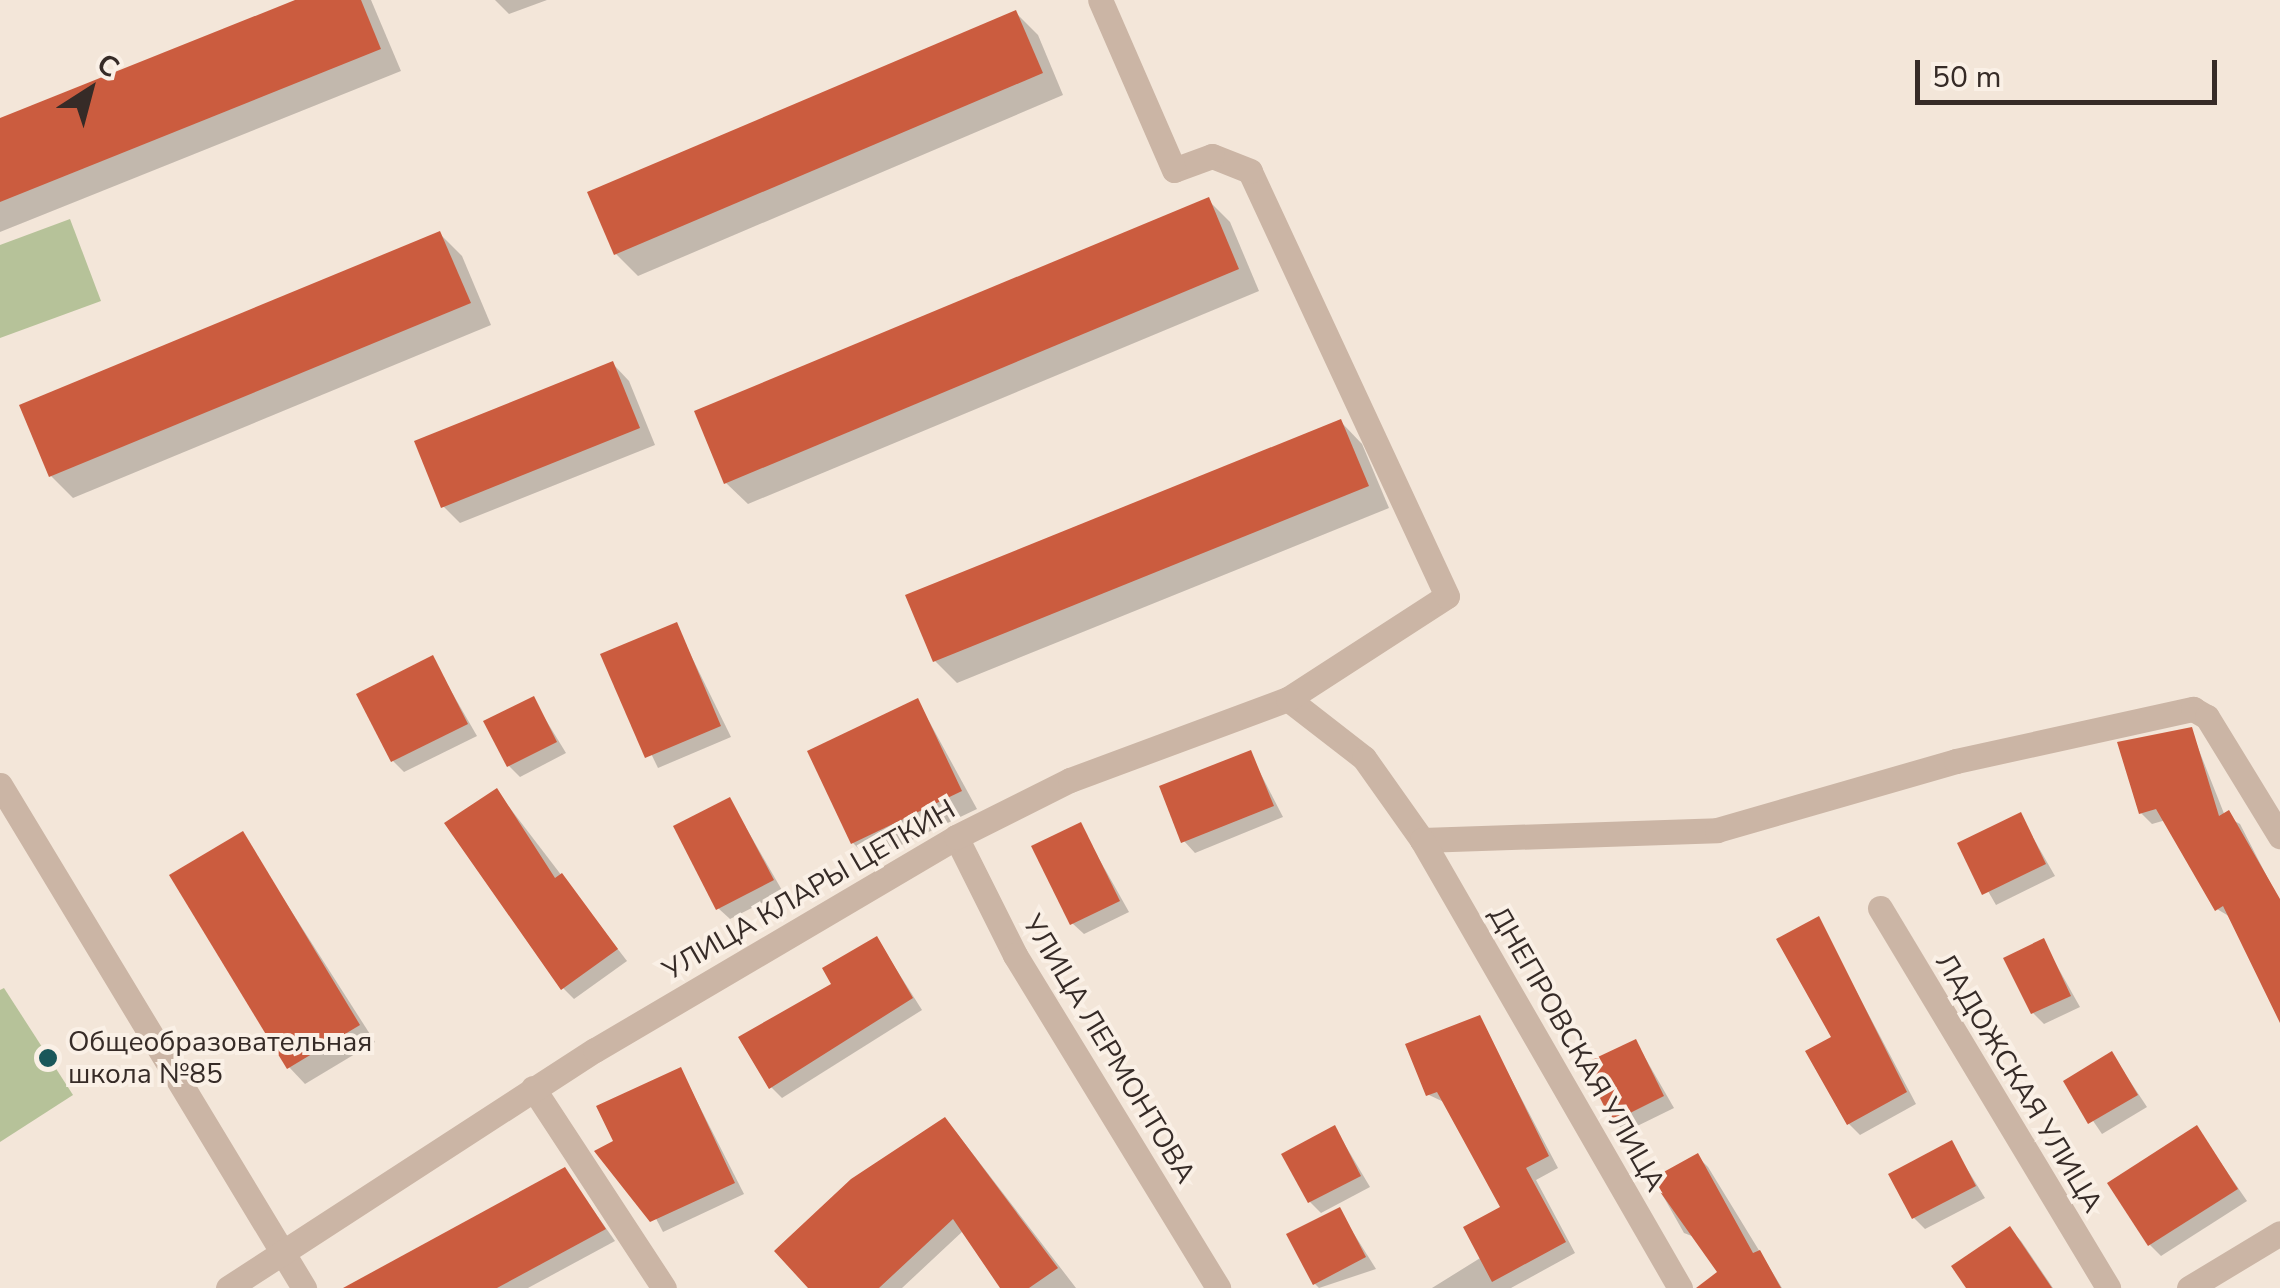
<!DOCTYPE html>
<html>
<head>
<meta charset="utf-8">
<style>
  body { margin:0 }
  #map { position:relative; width:2280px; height:1288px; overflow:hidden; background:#f3e6d9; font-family:"Nunito Sans",sans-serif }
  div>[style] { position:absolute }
  .green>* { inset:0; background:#b6c299 }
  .shadow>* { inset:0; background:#0003 }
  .building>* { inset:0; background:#cb5c3f }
  .street>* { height:25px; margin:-12.5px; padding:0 12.5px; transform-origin:12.5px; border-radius:12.5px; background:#cbb5a5 }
  .dots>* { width:28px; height:28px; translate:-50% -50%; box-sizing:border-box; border:5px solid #faf0e6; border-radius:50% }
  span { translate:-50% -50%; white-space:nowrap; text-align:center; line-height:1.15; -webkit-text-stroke:8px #faf0e6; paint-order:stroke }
  .street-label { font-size:28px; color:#362b27 }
  .poi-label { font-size:28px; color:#362b27 }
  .left { translate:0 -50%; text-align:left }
  .north { position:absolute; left:40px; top:40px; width:100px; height:100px; -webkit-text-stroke:8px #faf0e6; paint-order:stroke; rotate:36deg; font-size:28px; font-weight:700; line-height:40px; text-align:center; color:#362b27 }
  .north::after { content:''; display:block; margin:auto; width:35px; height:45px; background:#362b27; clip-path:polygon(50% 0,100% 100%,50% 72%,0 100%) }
  .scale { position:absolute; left:1915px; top:60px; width:302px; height:45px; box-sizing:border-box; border:5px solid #362b27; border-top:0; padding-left:12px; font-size:30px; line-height:35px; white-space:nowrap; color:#362b27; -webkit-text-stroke:8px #faf0e6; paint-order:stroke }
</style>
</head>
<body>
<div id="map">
  <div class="green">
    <i style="clip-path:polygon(70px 219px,101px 301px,0 338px,0 245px)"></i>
    <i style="clip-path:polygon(4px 988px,73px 1095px,0 1142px,0 990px)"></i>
  </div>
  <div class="shadow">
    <i style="clip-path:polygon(302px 0,371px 0,401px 71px,0 232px,0 121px)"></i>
    <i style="clip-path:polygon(495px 0,547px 0,509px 14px)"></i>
    <i style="clip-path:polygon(1016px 13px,1038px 35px,1063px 95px,638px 276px,616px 254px)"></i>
    <i style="clip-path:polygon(1208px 200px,1230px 222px,1259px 291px,748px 504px,726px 483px)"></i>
    <i style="clip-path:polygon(440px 234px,462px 256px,491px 325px,73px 498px,51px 476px)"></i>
    <i style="clip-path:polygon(613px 364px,629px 381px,655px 445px,460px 523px,443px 506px)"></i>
    <i style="clip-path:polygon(1341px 422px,1362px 444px,1389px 508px,957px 683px,935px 661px)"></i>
    <i style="clip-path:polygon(676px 625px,731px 737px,658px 768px,604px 656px)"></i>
    <i style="clip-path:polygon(432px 658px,477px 736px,404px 772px,393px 761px)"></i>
    <i style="clip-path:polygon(533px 699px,566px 753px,520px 777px,509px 766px)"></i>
    <i style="clip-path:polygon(918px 701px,977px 809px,870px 860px,853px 843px)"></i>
    <i style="clip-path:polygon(2191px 730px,2225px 816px,2240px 824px,2280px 902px,2280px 1016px,2232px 918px,2217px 909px,2166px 820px,2152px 824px,2141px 813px)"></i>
    <i style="clip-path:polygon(1250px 753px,1283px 817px,1195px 853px,1184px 841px)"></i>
    <i style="clip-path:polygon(497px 791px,627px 961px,574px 999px,563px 988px)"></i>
    <i style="clip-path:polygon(730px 800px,783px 892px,730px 919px,718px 908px)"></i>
    <i style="clip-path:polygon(2020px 815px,2055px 876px,1996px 905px,1961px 844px)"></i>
    <i style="clip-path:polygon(1080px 825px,1129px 912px,1084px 934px,1072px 923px)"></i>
    <i style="clip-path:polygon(242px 834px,375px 1042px,305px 1084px,289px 1067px)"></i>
    <i style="clip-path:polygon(1818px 919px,1916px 1104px,1860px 1135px,1849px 1124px)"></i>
    <i style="clip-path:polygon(877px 939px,922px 1010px,782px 1098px,771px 1087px,834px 984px)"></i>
    <i style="clip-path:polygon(2043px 941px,2080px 1007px,2044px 1024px,2033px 1013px)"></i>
    <i style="clip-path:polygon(1479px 1018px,1558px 1168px,1536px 1180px,1575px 1253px,1511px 1288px,1432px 1288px,1522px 1232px,1446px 1103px,1429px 1095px)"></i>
    <i style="clip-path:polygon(1636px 1042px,1674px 1108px,1625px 1132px,1614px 1121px)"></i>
    <i style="clip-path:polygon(2112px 1054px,2147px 1107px,2102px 1134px,2066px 1081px)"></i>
    <i style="clip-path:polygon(681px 1070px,744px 1194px,663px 1232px,616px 1142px)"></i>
    <i style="clip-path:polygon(1335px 1128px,1370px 1187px,1321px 1213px,1310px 1202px)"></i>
    <i style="clip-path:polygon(2197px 1128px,2247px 1201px,2161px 1256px,2150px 1245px)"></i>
    <i style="clip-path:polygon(956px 1132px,1076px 1288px,1003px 1288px,963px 1231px,902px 1288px,812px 1288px)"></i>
    <i style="clip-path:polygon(1951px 1143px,1985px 1198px,1925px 1229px,1914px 1218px)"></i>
    <i style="clip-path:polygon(1697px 1156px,1708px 1167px,1782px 1288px,1728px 1288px,1702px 1240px,1684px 1233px,1654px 1180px)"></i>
    <i style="clip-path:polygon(565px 1170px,615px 1241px,528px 1288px,374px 1288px)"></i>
    <i style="clip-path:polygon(1339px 1210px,1376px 1269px,1319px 1288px,1315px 1284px)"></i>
    <i style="clip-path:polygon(2010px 1229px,2021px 1241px,2053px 1288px,1969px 1288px)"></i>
  </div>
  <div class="building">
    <i style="clip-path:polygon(295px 0,361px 0,381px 49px,0 202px,0 118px)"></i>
    <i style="clip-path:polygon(1016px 10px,1043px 73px,614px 255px,587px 192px)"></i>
    <i style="clip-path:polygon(1209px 197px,1239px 269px,724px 484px,694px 411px)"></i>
    <i style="clip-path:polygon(440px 231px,471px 303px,49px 477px,19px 405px)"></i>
    <i style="clip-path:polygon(613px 361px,640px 428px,441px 508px,414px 441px)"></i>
    <i style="clip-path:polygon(1341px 419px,1369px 486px,933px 662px,905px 595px)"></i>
    <i style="clip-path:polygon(677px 622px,721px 726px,645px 758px,600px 654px)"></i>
    <i style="clip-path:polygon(433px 655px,468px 724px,391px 762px,356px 694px)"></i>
    <i style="clip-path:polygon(534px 696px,557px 742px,507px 767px,483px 721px)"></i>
    <i style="clip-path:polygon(918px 698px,962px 791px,851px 844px,807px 751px)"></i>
    <i style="clip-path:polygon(2192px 727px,2219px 816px,2229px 810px,2280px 899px,2280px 1023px,2223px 906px,2215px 911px,2156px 809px,2139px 814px,2117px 742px)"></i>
    <i style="clip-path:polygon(1251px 750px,1274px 806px,1181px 843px,1159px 786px)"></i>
    <i style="clip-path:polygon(497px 788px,555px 878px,562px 873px,618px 949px,561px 990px,444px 823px)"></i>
    <i style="clip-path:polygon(730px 797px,774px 880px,716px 910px,673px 826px)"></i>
    <i style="clip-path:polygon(2021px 812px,2046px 864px,1982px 895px,1957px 843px)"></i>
    <i style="clip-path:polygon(1081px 822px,1120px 901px,1070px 925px,1031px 846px)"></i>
    <i style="clip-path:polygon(243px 831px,360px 1025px,287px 1069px,169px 875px)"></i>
    <i style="clip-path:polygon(1819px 916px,1907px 1092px,1847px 1125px,1805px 1051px,1831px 1037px,1776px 939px)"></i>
    <i style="clip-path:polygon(877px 936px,913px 998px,769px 1089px,738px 1037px,831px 984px,822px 968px)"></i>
    <i style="clip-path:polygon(2044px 938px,2071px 996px,2031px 1014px,2003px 958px)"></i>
    <i style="clip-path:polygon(1480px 1015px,1549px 1156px,1526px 1168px,1566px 1242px,1492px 1282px,1463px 1227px,1500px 1207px,1437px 1092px,1426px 1096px,1405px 1044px)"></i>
    <i style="clip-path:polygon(1636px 1039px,1664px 1096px,1612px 1122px,1583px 1064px)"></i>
    <i style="clip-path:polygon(2112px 1051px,2138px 1095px,2088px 1124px,2063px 1081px)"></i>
    <i style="clip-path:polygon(681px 1067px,735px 1183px,650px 1222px,594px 1151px,613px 1141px,596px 1106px)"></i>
    <i style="clip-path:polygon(945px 1117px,1058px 1268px,1029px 1288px,1000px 1288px,953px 1219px,879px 1288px,808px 1288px,774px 1251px,851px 1179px)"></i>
    <i style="clip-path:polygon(1335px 1125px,1361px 1176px,1308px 1203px,1281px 1154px)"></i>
    <i style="clip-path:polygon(2197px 1125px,2238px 1189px,2148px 1246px,2107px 1183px)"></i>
    <i style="clip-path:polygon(1952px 1140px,1976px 1186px,1912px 1219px,1888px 1174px)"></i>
    <i style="clip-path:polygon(1698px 1153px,1753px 1253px,1760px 1250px,1781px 1288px,1696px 1288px,1717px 1272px,1651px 1179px)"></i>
    <i style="clip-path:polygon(565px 1167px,606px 1229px,497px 1288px,343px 1288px)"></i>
    <i style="clip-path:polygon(1340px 1207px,1366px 1257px,1313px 1285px,1286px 1234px)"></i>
    <i style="clip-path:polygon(2010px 1226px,2052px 1288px,1966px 1288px,1951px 1266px)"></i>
  </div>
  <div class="street">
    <i style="left:1288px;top:699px;width:96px;rotate:37.8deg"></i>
    <i style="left:1364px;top:758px;width:100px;rotate:54.7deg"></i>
    <i style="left:1422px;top:840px;width:295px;rotate:-1.9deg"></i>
    <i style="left:1717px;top:830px;width:249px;rotate:-16.1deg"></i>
    <i style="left:1956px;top:761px;width:243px;rotate:-12.4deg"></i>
    <i style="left:2193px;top:709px;width:16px;rotate:30deg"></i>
    <i style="left:2207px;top:717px;width:140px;rotate:58.5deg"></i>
    <i style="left:0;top:785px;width:588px;rotate:58.85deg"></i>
    <i style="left:956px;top:837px;width:132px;rotate:63.4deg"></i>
    <i style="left:1015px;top:955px;width:390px;rotate:58.6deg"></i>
    <i style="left:1422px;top:840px;width:517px;rotate:60.06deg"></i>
    <i style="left:1880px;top:908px;width:443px;rotate:59deg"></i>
    <i style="left:533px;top:1088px;width:239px;rotate:56.8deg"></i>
    <i style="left:228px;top:1288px;width:437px;rotate:-33deg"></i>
    <i style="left:595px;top:1050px;width:419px;rotate:-30.5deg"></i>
    <i style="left:956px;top:837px;width:127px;rotate:-26.6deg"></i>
    <i style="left:1070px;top:780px;width:233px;rotate:-20.4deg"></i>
    <i style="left:1288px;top:699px;width:189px;rotate:-32.9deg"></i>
    <i style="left:1447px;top:596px;width:468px;rotate:-114.9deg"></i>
    <i style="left:1250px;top:171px;width:41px;rotate:-158.5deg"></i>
    <i style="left:1212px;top:156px;width:40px;rotate:159.8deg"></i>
    <i style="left:1174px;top:170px;width:185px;rotate:-113.5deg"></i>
    <i style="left:2189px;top:1288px;width:106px;rotate:-31.1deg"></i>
  </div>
  <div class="dots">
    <i style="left:48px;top:1058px;background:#1a575a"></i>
  </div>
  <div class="street-label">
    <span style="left:809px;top:890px;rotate:-30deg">УЛИЦА КЛАРЫ ЦЕТКИН</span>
    <span style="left:1109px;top:1049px;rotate:59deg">УЛИЦА ЛЕРМОНТОВА</span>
    <span style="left:1577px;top:1049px;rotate:60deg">ДНЕПРОВСКАЯ УЛИЦА</span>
    <span style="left:2019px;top:1083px;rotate:59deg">ЛАДОЖСКАЯ УЛИЦА</span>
  </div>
  <div class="poi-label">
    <span class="left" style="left:68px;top:1058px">Общеобразовательная<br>школа №85</span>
  </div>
  <div class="north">С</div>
  <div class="scale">50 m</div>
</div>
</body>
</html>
